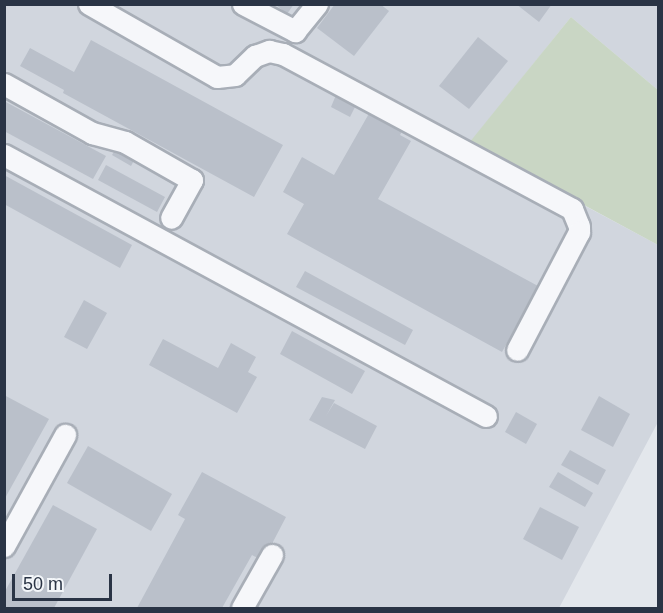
<!DOCTYPE html>
<html>
<head>
<meta charset="utf-8">
<style>
  body { margin:0 }
  #map { position:relative; width:663px; height:613px; overflow:hidden; background:#e3e7ec; font-family:Helvetica,sans-serif }
  div>[style] { position:absolute }
  .built>* { inset:0; background:#d1d6de }
  .green>* { inset:0; background:#c9d6c4 }
  .building>* { inset:0; background:#bac0ca }
  .roads { filter:drop-shadow(2px 0 #a8aeb7) drop-shadow(-2px 0 #a8aeb7) drop-shadow(0 2px #a8aeb7) drop-shadow(0 -2px #a8aeb7) }
  .minor>* { height:21px; margin:-10.5px; padding:0 10.5px; transform-origin:10.5px; border-radius:10.5px; background:#f6f7fa }
  span { translate:-50% -50%; white-space:nowrap; text-align:center; line-height:1.15; -webkit-text-stroke:4.5px #f3f6f9; paint-order:stroke }
  .frame { position:absolute; inset:0; border:6px solid #2a3445; pointer-events:none }
  .scale { position:absolute; left:12px; top:574px; width:100px; height:27px; box-sizing:border-box; border:3px solid #2a3445; border-top:0; padding-left:8px; font-size:18px; line-height:21px; white-space:nowrap; color:#2a3445; -webkit-text-stroke:4px #f3f6f9; paint-order:stroke }
</style>
</head>
<body>
<div id="map">
  <div class="built">
    <i style="clip-path:polygon(4px 5px,658px 5px,658px 90px,571px 17px,469px 144px,658px 245px,658px 422px,559px 608px,5px 608px)"></i>
  </div>
  <div class="green">
    <i style="clip-path:polygon(571px 17px,658px 90px,658px 245px,469px 143px)"></i>
  </div>
  <div class="building">
    <i style="clip-path:polygon(275px 4px,294px 4px,287px 14px)"></i>
    <i style="clip-path:polygon(335px 4px,380px 4px,389px 11px,354px 56px,317px 28px)"></i>
    <i style="clip-path:polygon(516px 4px,552px 4px,539px 22px)"></i>
    <i style="clip-path:polygon(478px 37px,508px 61px,469px 109px,439px 86px)"></i>
    <i style="clip-path:polygon(91px 40px,283px 145px,254px 197px,63px 93px,64px 90px,20px 66px,30px 48px,74px 72px)"></i>
    <i style="clip-path:polygon(336px 95px,356px 105px,350px 117px,331px 107px)"></i>
    <i style="clip-path:polygon(4px 101px,106px 156px,93px 179px,4px 131px)"></i>
    <i style="clip-path:polygon(371px 110px,403px 129px,400px 135px,411px 141px,378px 199px,538px 286px,502px 352px,287px 234px,304px 204px,283px 192px,302px 157px,334px 175px)"></i>
    <i style="clip-path:polygon(119px 144px,137px 155px,131px 166px,112px 155px)"></i>
    <i style="clip-path:polygon(106px 165px,165px 197px,157px 212px,98px 180px)"></i>
    <i style="clip-path:polygon(163px 167px,179px 176px,175px 185px,158px 176px)"></i>
    <i style="clip-path:polygon(4px 175px,132px 245px,120px 268px,4px 204px)"></i>
    <i style="clip-path:polygon(305px 271px,413px 330px,405px 345px,296px 287px)"></i>
    <i style="clip-path:polygon(84px 300px,107px 313px,87px 349px,64px 337px)"></i>
    <i style="clip-path:polygon(292px 331px,365px 371px,352px 394px,280px 354px)"></i>
    <i style="clip-path:polygon(163px 339px,218px 368px,231px 343px,256px 357px,248px 372px,257px 377px,237px 413px,149px 365px)"></i>
    <i style="clip-path:polygon(4px 395px,49px 419px,4px 500px)"></i>
    <i style="clip-path:polygon(599px 396px,630px 414px,613px 447px,581px 430px)"></i>
    <i style="clip-path:polygon(322px 397px,335px 400px,326px 416px,334px 403px,377px 426px,365px 449px,309px 420px)"></i>
    <i style="clip-path:polygon(516px 412px,537px 424px,526px 444px,505px 432px)"></i>
    <i style="clip-path:polygon(88px 446px,172px 494px,151px 531px,67px 483px)"></i>
    <i style="clip-path:polygon(570px 450px,606px 470px,598px 485px,561px 465px)"></i>
    <i style="clip-path:polygon(202px 472px,286px 517px,263px 561px,252px 555px,222px 608px,137px 608px,185px 519px,178px 515px)"></i>
    <i style="clip-path:polygon(558px 472px,593px 493px,585px 507px,549px 487px)"></i>
    <i style="clip-path:polygon(53px 505px,97px 529px,54px 608px,4px 608px,4px 593px)"></i>
    <i style="clip-path:polygon(540px 507px,579px 527px,562px 560px,523px 539px)"></i>
  </div>
  <div class="roads">
    <div class="minor">
      <i style="left:89px;top:4px;width:147px;rotate:29.7deg"></i>
      <i style="left:217px;top:77px;width:18px;rotate:-6deg"></i>
      <i style="left:235px;top:75px;width:28px;rotate:-44deg"></i>
      <i style="left:255px;top:56px;width:15px;rotate:-20deg"></i>
      <i style="left:269px;top:51px;width:14px;rotate:12deg"></i>
      <i style="left:283px;top:54px;width:328px;rotate:28.2deg"></i>
      <i style="left:572px;top:209px;width:18px;rotate:68deg"></i>
      <i style="left:579px;top:226px;width:6px;rotate:90deg"></i>
      <i style="left:579px;top:232px;width:133px;rotate:117.7deg"></i>
      <i style="left:243px;top:4px;width:59px;rotate:27.4deg"></i>
      <i style="left:295px;top:31px;width:35px;rotate:-51deg"></i>
      <i style="left:4px;top:84px;width:101px;rotate:29.1deg"></i>
      <i style="left:92px;top:133px;width:34px;rotate:15deg"></i>
      <i style="left:125px;top:142px;width:77px;rotate:29.6deg"></i>
      <i style="left:192px;top:180px;width:43px;rotate:118.9deg"></i>
      <i style="left:4px;top:155px;width:548px;rotate:28.44deg"></i>
      <i style="left:4px;top:546px;width:127px;rotate:-61.2deg"></i>
      <i style="left:242px;top:608px;width:61px;rotate:-60.5deg"></i>
    </div>
  </div>
  <div class="frame"></div>
  <div class="scale">50 m</div>
</div>
</body>
</html>
